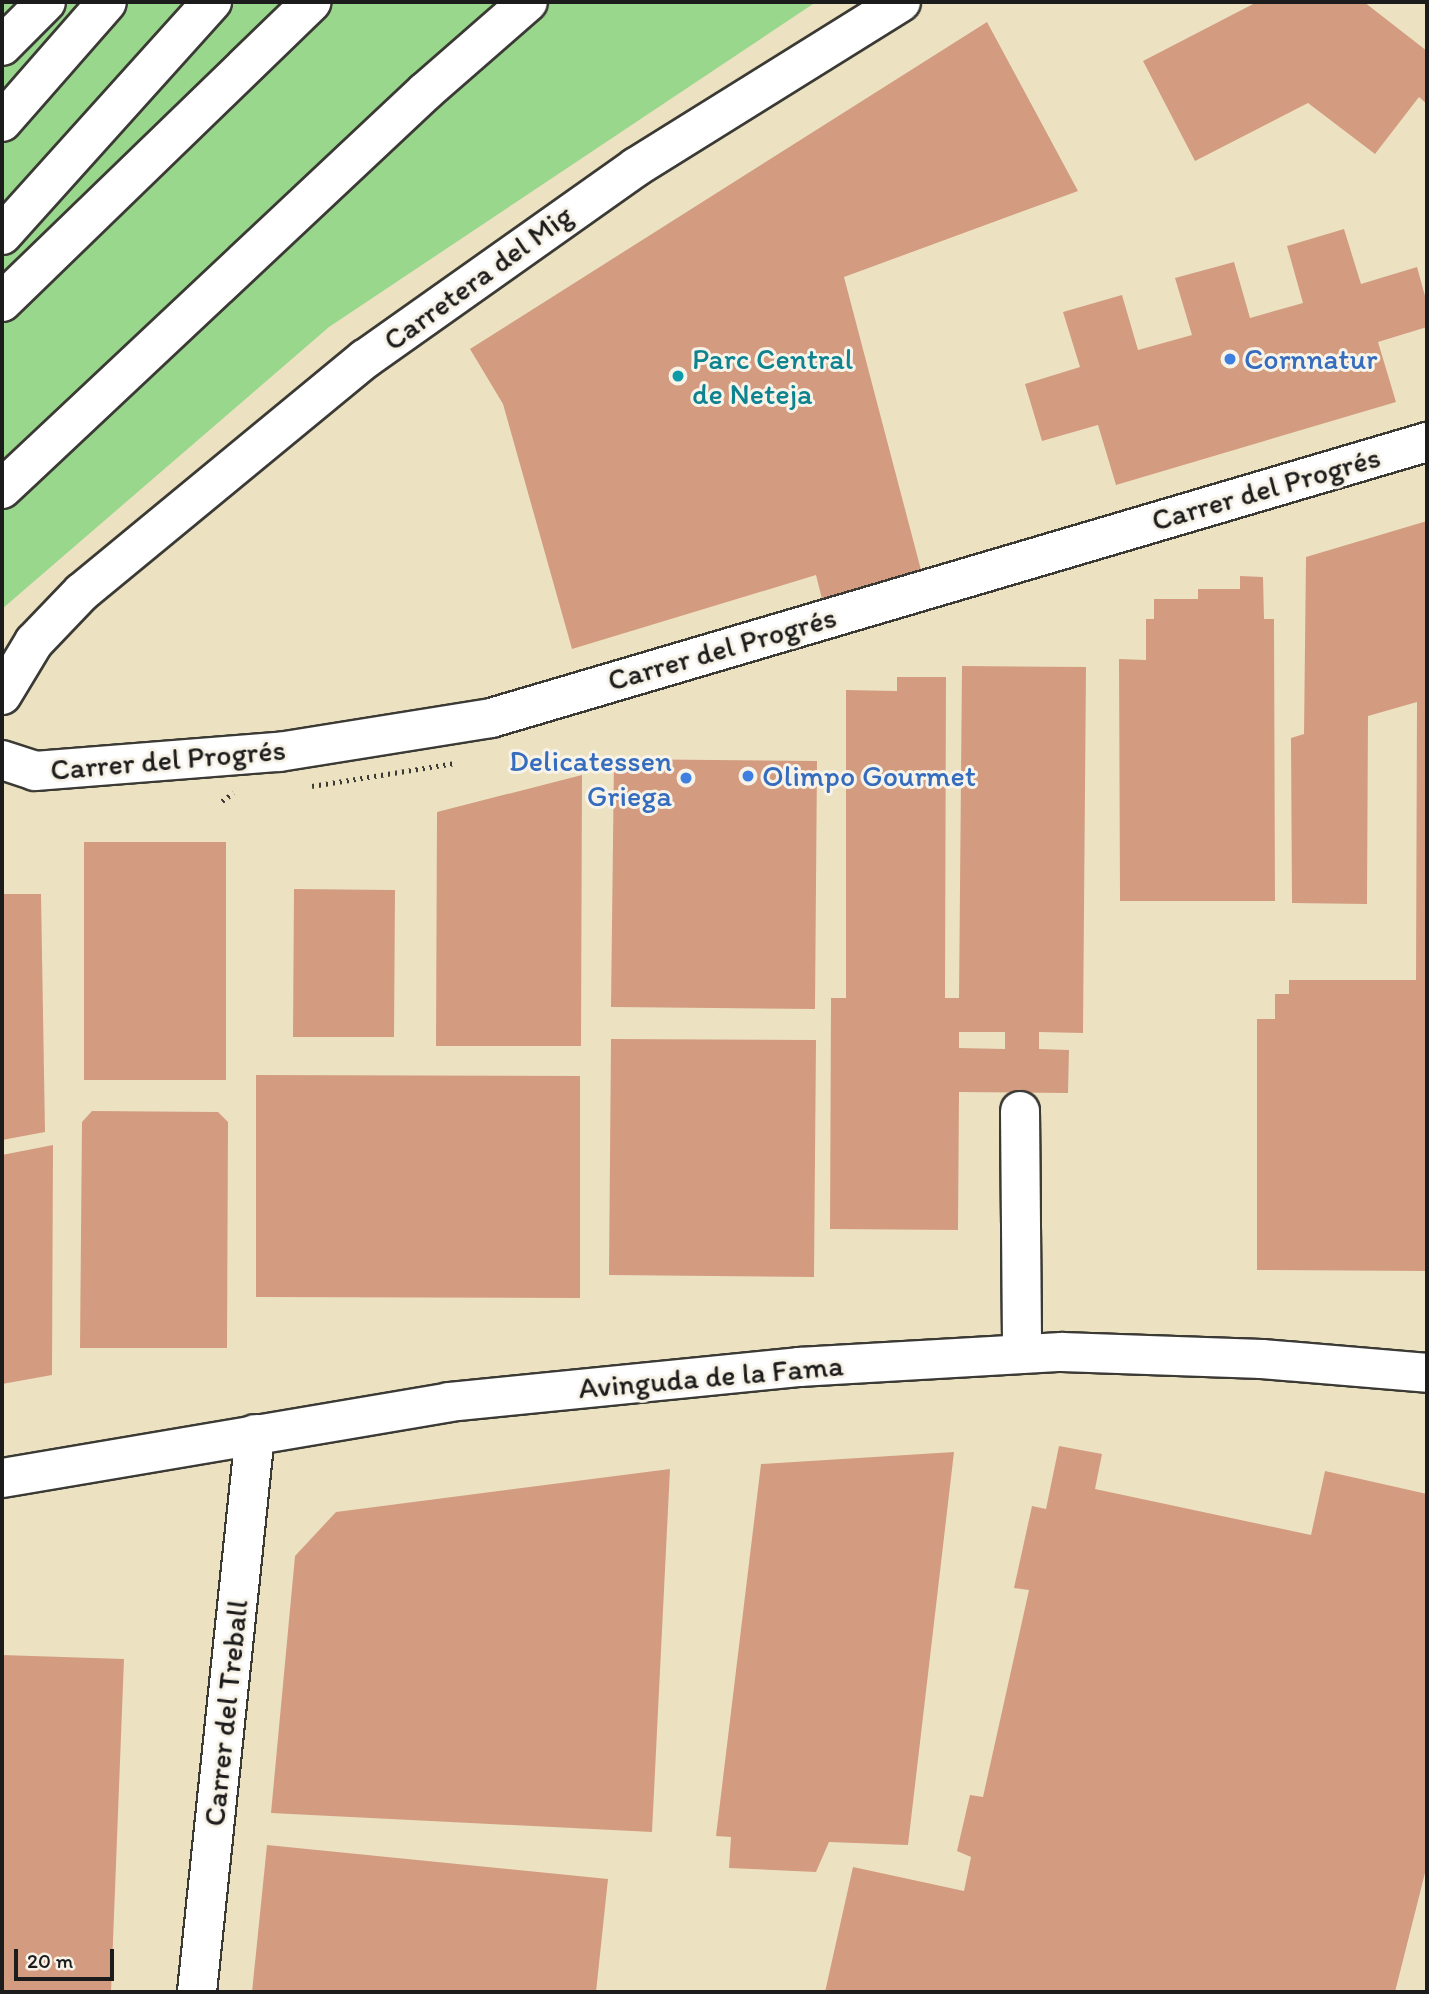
<!DOCTYPE html>
<html>
<head>
<meta charset="utf-8">
<style>
  body { margin:0 }
  #map { position:relative; width:1429px; height:1994px; overflow:hidden; background:#ece2c2; font-family:Itim,sans-serif }
  div>[style] { position:absolute }
  .green>* { inset:0; background:#99d78c }
  .building>* { inset:0; background:#d39c80 }
  .path>* { height:4.5px; margin-top:-2.25px; transform-origin:0; background:repeating-linear-gradient(90deg,#3b3a35 0 2px,transparent 0 7px) }
  .roads { filter:drop-shadow(2px 0 #3b3a35) drop-shadow(-2px 0 #3b3a35) drop-shadow(0 2px #3b3a35) drop-shadow(0 -2px #3b3a35) }
  .minor>* { height:38px; margin:-19px; padding:0 19px; transform-origin:19px; border-radius:19px; background:#fff }
  .highway>* { height:38px; margin:-19px; padding:0 19px; transform-origin:19px; border-radius:19px; background:#fff }
  .dots>* { width:19px; height:19px; translate:-50% -50%; box-sizing:border-box; border:4px solid #f7f3e8; border-radius:50% }
  span { translate:-50% -50%; white-space:nowrap; text-align:center; line-height:1.15; -webkit-text-stroke:6px #f7f3e8; paint-order:stroke }
  .street-label { font-size:30px; color:#1c1c1c }
  .culture-label { font-size:30px; color:#0d838f }
  .left { translate:0 -50%; text-align:left }
  .shop-label { font-size:30px; color:#366cbe }
  .right { translate:-100% -50%; text-align:right }
  .frame { position:absolute; inset:0; border:4px solid #1c1c1c; pointer-events:none }
  .scale { position:absolute; left:14px; top:1949px; width:100px; height:32px; box-sizing:border-box; border:4px solid #1c1c1c; border-top:0; padding-left:9px; font-size:21px; line-height:24px; white-space:nowrap; color:#1c1c1c; -webkit-text-stroke:5px #f7f3e8; paint-order:stroke }
</style>
</head>
<body>
<div id="map">
  <div class="green">
    <i style="clip-path:polygon(2px 2px,816px 2px,329px 327px,2px 609px)"></i>
  </div>
  <div class="building">
    <i style="clip-path:polygon(1257px 2px,1364px 2px,1427px 51px,1427px 104px,1419px 97px,1375px 154px,1308px 103px,1195px 161px,1143px 61px)"></i>
    <i style="clip-path:polygon(987px 22px,1078px 191px,844px 277px,921px 570px,822px 599px,816px 575px,572px 649px,503px 404px,470px 349px)"></i>
    <i style="clip-path:polygon(1344px 229px,1361px 284px,1417px 267px,1427px 303px,1427px 327px,1378px 342px,1396px 402px,1116px 485px,1098px 425px,1042px 441px,1025px 384px,1080px 367px,1063px 312px,1122px 295px,1138px 350px,1192px 335px,1175px 278px,1234px 262px,1250px 318px,1303px 303px,1287px 246px)"></i>
    <i style="clip-path:polygon(1427px 521px,1427px 1271px,1257px 1270px,1257px 1019px,1275px 1019px,1275px 994px,1289px 994px,1289px 980px,1416px 980px,1417px 702px,1368px 716px,1367px 904px,1292px 903px,1291px 738px,1304px 734px,1306px 557px)"></i>
    <i style="clip-path:polygon(1240px 576px,1263px 577px,1264px 619px,1274px 619px,1275px 901px,1120px 901px,1119px 659px,1146px 660px,1146px 619px,1154px 619px,1154px 599px,1198px 599px,1198px 589px,1240px 589px)"></i>
    <i style="clip-path:polygon(evenodd,962px 666px,1086px 667px,1083px 1033px,1039px 1032px,1039px 1049px,1069px 1050px,1068px 1093px,959px 1092px,958px 1230px,830px 1229px,831px 998px,846px 998px,846px 690px,897px 691px,897px 677px,946px 677px,945px 998px,959px 998px,962px 666px,959px 1032px,1005px 1032px,1005px 1049px,959px 1048px,959px 1032px)"></i>
    <i style="clip-path:polygon(614px 759px,817px 761px,815px 1009px,611px 1007px)"></i>
    <i style="clip-path:polygon(582px 775px,581px 1046px,436px 1046px,437px 812px)"></i>
    <i style="clip-path:polygon(84px 842px,226px 842px,226px 1080px,84px 1080px)"></i>
    <i style="clip-path:polygon(294px 889px,395px 890px,394px 1037px,293px 1037px)"></i>
    <i style="clip-path:polygon(2px 894px,41px 894px,45px 1132px,2px 1140px)"></i>
    <i style="clip-path:polygon(611px 1039px,816px 1040px,814px 1277px,609px 1275px)"></i>
    <i style="clip-path:polygon(256px 1075px,580px 1076px,580px 1298px,256px 1297px)"></i>
    <i style="clip-path:polygon(92px 1111px,218px 1112px,228px 1122px,227px 1348px,80px 1348px,82px 1122px)"></i>
    <i style="clip-path:polygon(53px 1145px,52px 1375px,2px 1384px,2px 1155px)"></i>
    <i style="clip-path:polygon(1059px 1446px,1102px 1454px,1095px 1489px,1311px 1535px,1325px 1471px,1427px 1494px,1427px 1865px,1395px 1992px,825px 1992px,853px 1867px,964px 1891px,971px 1857px,957px 1851px,970px 1795px,983px 1797px,1029px 1590px,1014px 1588px,1032px 1506px,1046px 1509px)"></i>
    <i style="clip-path:polygon(954px 1452px,908px 1845px,829px 1842px,816px 1872px,729px 1868px,731px 1837px,716px 1836px,761px 1464px)"></i>
    <i style="clip-path:polygon(670px 1469px,652px 1832px,271px 1813px,295px 1556px,336px 1512px)"></i>
    <i style="clip-path:polygon(2px 1655px,124px 1659px,111px 1992px,2px 1992px)"></i>
    <i style="clip-path:polygon(267px 1845px,608px 1879px,596px 1992px,252px 1992px)"></i>
  </div>
  <div class="path">
    <i style="left:312px;top:786px;width:145px;rotate:-9.1deg"></i>
    <i style="left:222px;top:801px;width:14px;rotate:-36deg"></i>
  </div>
  <div class="roads">
    <div class="minor">
      <i style="left:2px;top:695px;width:62px;rotate:-58.9deg"></i>
      <i style="left:34px;top:642px;width:69px;rotate:-46.2deg"></i>
      <i style="left:82px;top:592px;width:367px;rotate:-39.5deg"></i>
      <i style="left:365px;top:359px;width:332px;rotate:-35.3deg"></i>
      <i style="left:636px;top:167px;width:312px;rotate:-31.9deg"></i>
      <i style="left:2px;top:760px;width:35px;rotate:18deg"></i>
      <i style="left:35px;top:771px;width:245px;rotate:-4.5deg"></i>
      <i style="left:279px;top:752px;width:215px;rotate:-9.1deg"></i>
      <i style="left:491px;top:718px;width:976px;rotate:-16.43deg"></i>
      <i style="left:1020px;top:1111px;width:242px;rotate:89.5deg"></i>
      <i style="left:2px;top:1478px;width:453px;rotate:-9.6deg"></i>
      <i style="left:449px;top:1402px;width:352px;rotate:-5.7deg"></i>
      <i style="left:799px;top:1367px;width:263px;rotate:-3.3deg"></i>
      <i style="left:1062px;top:1352px;width:200px;rotate:2deg"></i>
      <i style="left:1262px;top:1359px;width:166px;rotate:4.8deg"></i>
      <i style="left:197px;top:1992px;width:561px;rotate:-84.07deg"></i>
    </div>
    <div class="highway">
      <i style="left:2px;top:46px;width:62px;rotate:-45deg"></i>
      <i style="left:2px;top:122px;width:159px;rotate:-48.8deg"></i>
      <i style="left:2px;top:235px;width:314px;rotate:-48deg"></i>
      <i style="left:2px;top:302px;width:431px;rotate:-44.1deg"></i>
      <i style="left:2px;top:489px;width:582px;rotate:-43.19deg"></i>
      <i style="left:426px;top:91px;width:135px;rotate:-41.1deg"></i>
    </div>
  </div>
  <div class="dots">
    <i style="left:1230px;top:359px;background:#3f7fe0"></i>
    <i style="left:678px;top:376px;background:#0f9aa8"></i>
    <i style="left:748px;top:776px;background:#3f7fe0"></i>
    <i style="left:686px;top:778px;background:#3f7fe0"></i>
  </div>
  <div class="street-label">
    <span style="left:478px;top:278px;rotate:-36deg">Carretera del Mig</span>
    <span style="left:1266px;top:489px;rotate:-16deg">Carrer del Progrés</span>
    <span style="left:722px;top:649px;rotate:-16deg">Carrer del Progrés</span>
    <span style="left:168px;top:760px;rotate:-5deg">Carrer del Progrés</span>
    <span style="left:711px;top:1377px;rotate:-5deg">Avinguda de la Fama</span>
    <span style="left:226px;top:1713px;rotate:-84deg">Carrer del Treball</span>
  </div>
  <div class="culture-label">
    <span class="left" style="left:692px;top:376px">Parc Central<br>de Neteja</span>
  </div>
  <div class="shop-label">
    <span class="left" style="left:1244px;top:359px">Cornnatur</span>
    <span class="right" style="left:672px;top:778px">Delicatessen<br>Griega</span>
    <span class="left" style="left:762px;top:776px">Olimpo Gourmet</span>
  </div>
  <div class="frame"></div>
  <div class="scale">20 m</div>
</div>
</body>
</html>
